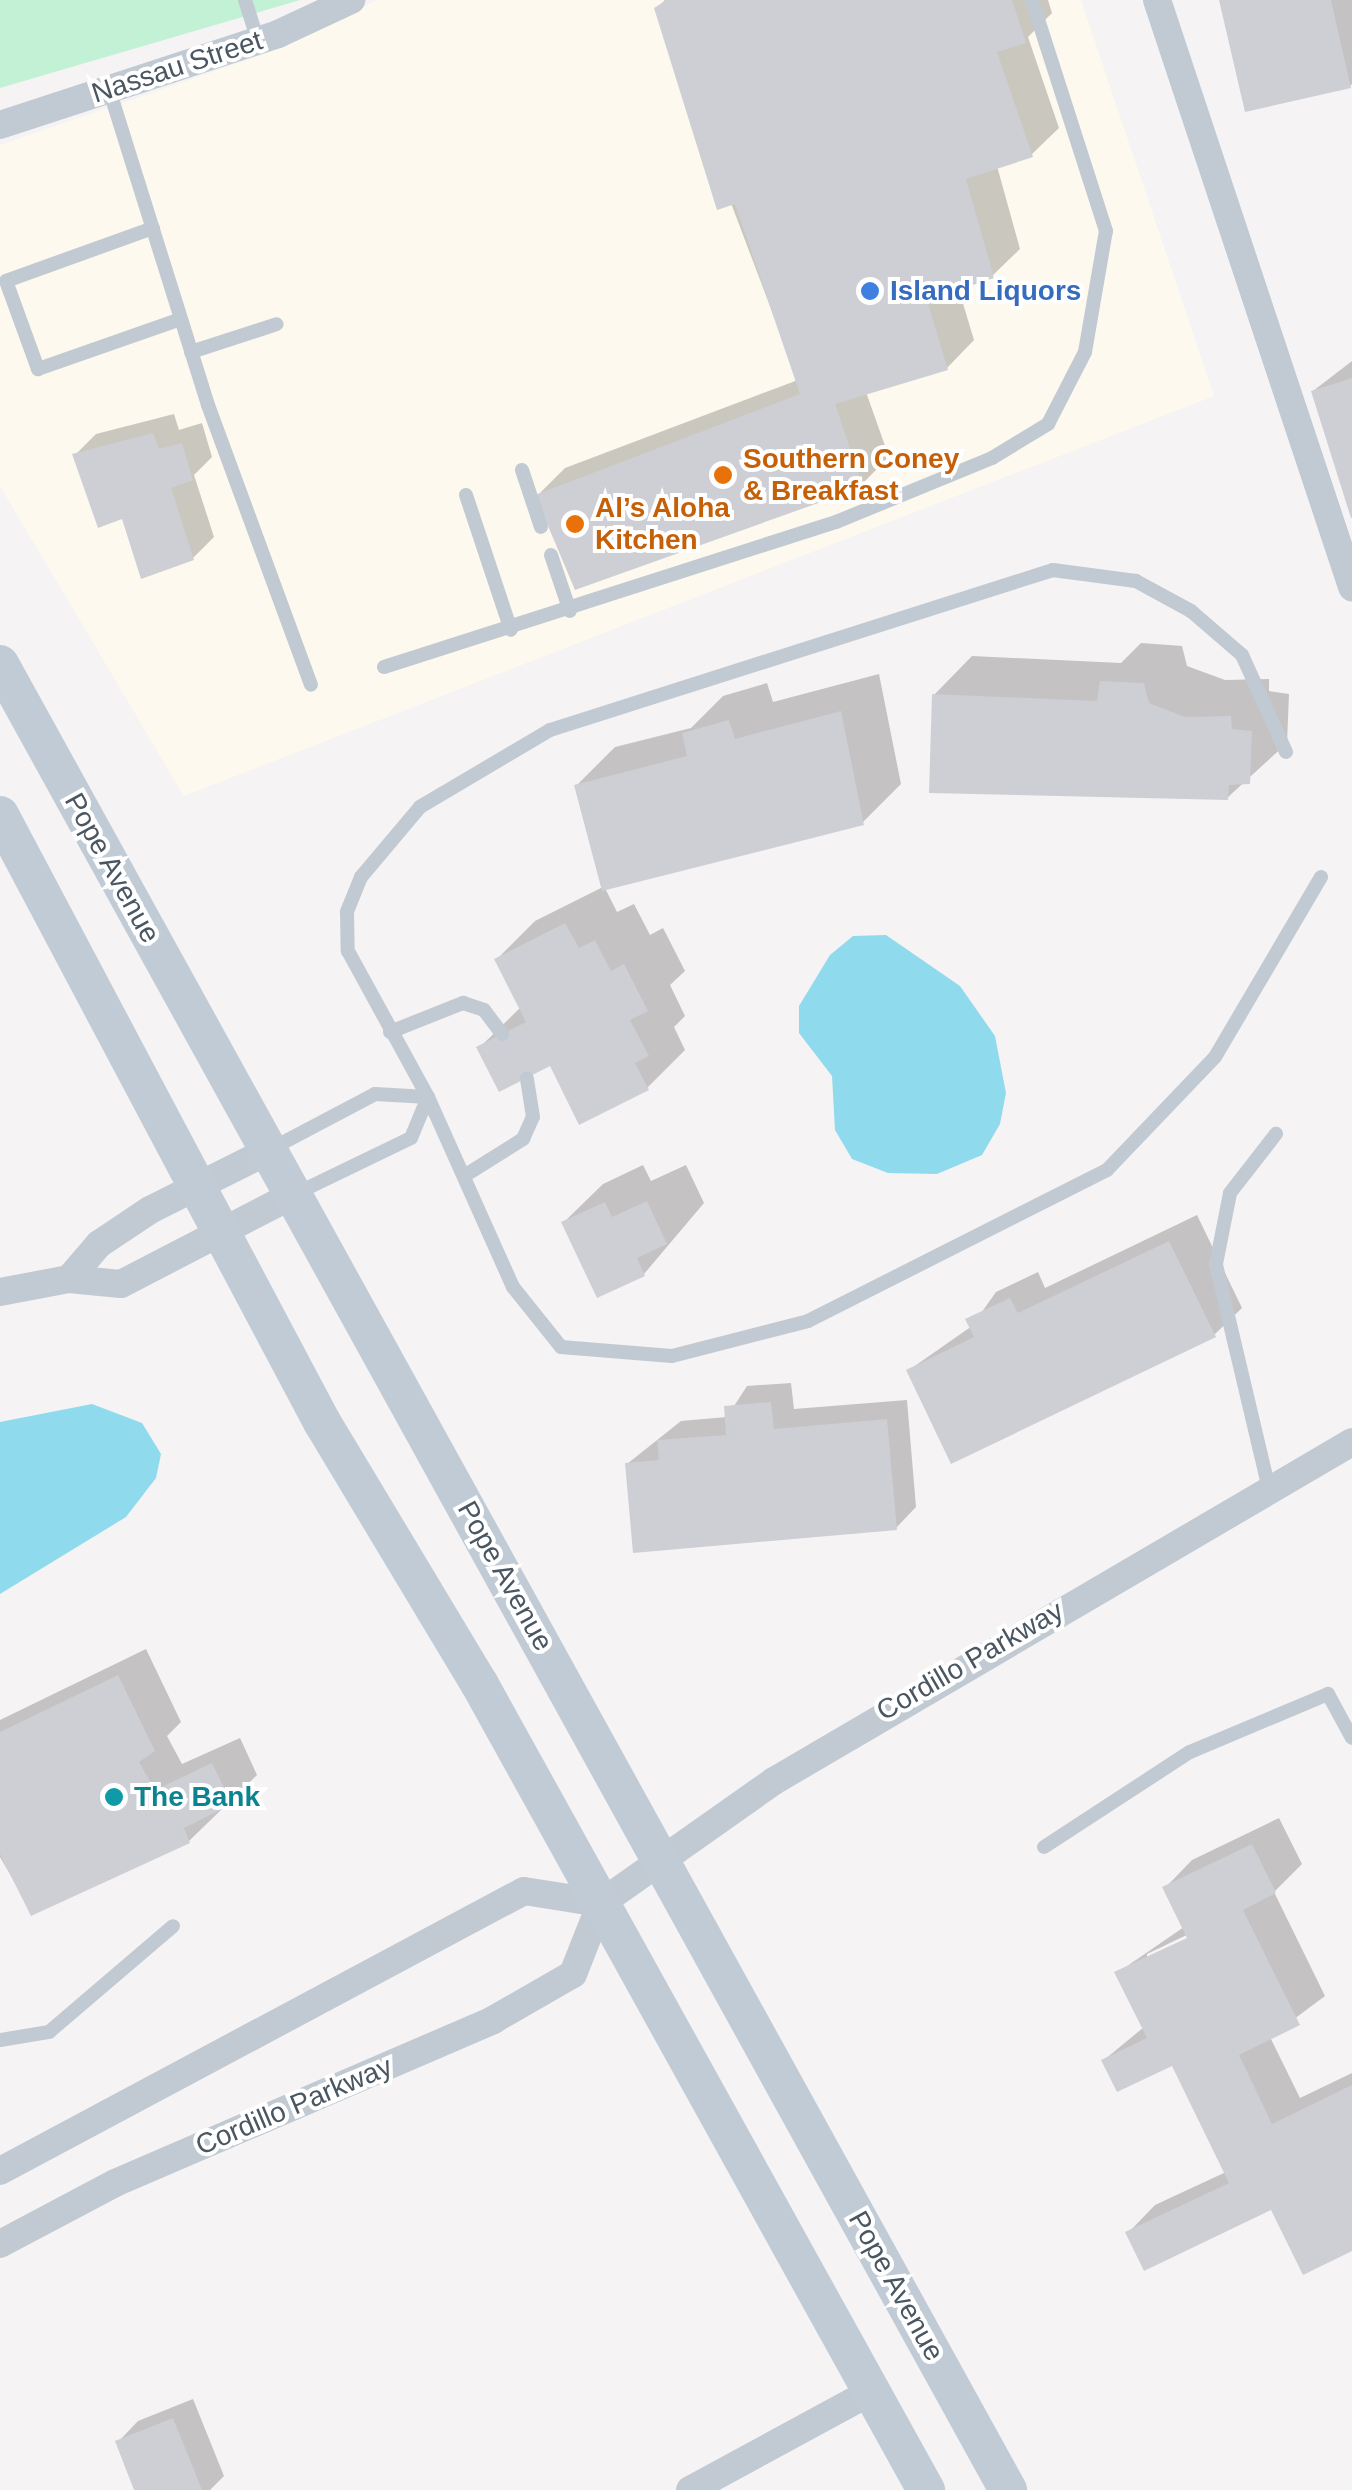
<!DOCTYPE html>
<html>
<head>
<meta charset="utf-8">
<style>
  body { margin:0 }
  #map { position:relative; width:1352px; height:2490px; overflow:hidden; background:#f5f3f3; font-family:Arial,sans-serif }
  div>[style] { position:absolute }
  .commercial>* { inset:0; background:#fdf9ef }
  .green>* { inset:0; background:#c3f1d5 }
  .water>* { inset:0; background:#90daee }
  .shadow>* { inset:0; background:#0003 }
  .building>* { inset:0; background:#cdcfd5 }
  .service>* { height:14px; margin:-7px; padding:0 7px; transform-origin:7px; border-radius:7px; background:#c1cad2 }
  .minor>* { height:28px; margin:-14px; padding:0 14px; transform-origin:14px; border-radius:14px; background:#c1cad2 }
  .secondary>* { height:38px; margin:-19px; padding:0 19px; transform-origin:19px; border-radius:19px; background:#c1cbd6 }
  .dots>* { width:28px; height:28px; translate:-50% -50%; box-sizing:border-box; border:5px solid #fff; border-radius:50% }
  span { translate:-50% -50%; white-space:nowrap; text-align:center; line-height:1.15; -webkit-text-stroke:8px #fff; paint-order:stroke }
  .street-label { font-size:28px; color:#4a5661 }
  .shop-label { font-size:28px; color:#366cbe; font-weight:700 }
  .left { translate:0 -50%; text-align:left }
  .food-label { font-size:28px; color:#c56008; font-weight:700 }
  .culture-label { font-size:28px; color:#0d838f; font-weight:700 }
</style>
</head>
<body>
<div id="map">
  <div class="commercial">
    <i style="clip-path:polygon(377px 0,1081px 0,1214px 396px,184px 796px,0 486px,0 145px,265px 54px)"></i>
  </div>
  <div class="green">
    <i style="clip-path:polygon(0 0,300px 0,0 88px)"></i>
  </div>
  <div class="water">
    <i style="clip-path:polygon(886px 935px,960px 986px,995px 1036px,1006px 1093px,1000px 1124px,982px 1155px,937px 1174px,888px 1173px,852px 1159px,835px 1130px,832px 1076px,799px 1033px,799px 1006px,830px 955px,853px 936px)"></i>
    <i style="clip-path:polygon(92px 1404px,142px 1423px,161px 1454px,156px 1478px,126px 1517px,0 1594px,0 1422px)"></i>
  </div>
  <div class="shadow">
    <i style="clip-path:polygon(665px 0,1048px 0,1052px 13px,1028px 37px,1059px 128px,1031px 155px,997px 166px,1020px 249px,992px 276px,958px 287px,974px 340px,947px 368px,866px 392px,889px 457px,861px 485px,538px 495px,565px 468px,798px 380px,657px 8px)"></i>
    <i style="clip-path:polygon(1221px 0,1352px 0,1352px 84px,1350px 86px)"></i>
    <i style="clip-path:polygon(1352px 361px,1352px 513px,1313px 391px)"></i>
    <i style="clip-path:polygon(174px 414px,179px 430px,202px 423px,212px 457px,194px 475px,214px 537px,193px 558px,124px 516px,75px 455px,96px 434px)"></i>
    <i style="clip-path:polygon(1141px 643px,1182px 646px,1187px 666px,1225px 680px,1269px 679px,1269px 691px,1289px 694px,1287px 743px,1227px 798px,934px 695px,972px 656px,1121px 663px)"></i>
    <i style="clip-path:polygon(879px 674px,901px 784px,863px 822px,605px 888px,617px 912px,634px 904px,650px 935px,663px 928px,685px 971px,670px 985px,685px 1016px,674px 1027px,685px 1050px,647px 1088px,479px 1048px,521px 1007px,497px 959px,535px 921px,603px 887px,577px 785px,615px 747px,691px 728px,723px 696px,767px 683px,773px 702px)"></i>
    <i style="clip-path:polygon(643px 1165px,651px 1181px,686px 1165px,704px 1203px,644px 1274px,564px 1222px,603px 1184px)"></i>
    <i style="clip-path:polygon(1197px 1215px,1242px 1308px,1214px 1335px,909px 1370px,972px 1326px,996px 1292px,1038px 1272px,1045px 1288px)"></i>
    <i style="clip-path:polygon(791px 1383px,794px 1409px,907px 1400px,916px 1507px,896px 1528px,627px 1464px,681px 1421px,727px 1417px,747px 1386px)"></i>
    <i style="clip-path:polygon(146px 1649px,181px 1722px,167px 1736px,182px 1764px,240px 1738px,257px 1775px,189px 1841px,32px 1912px,0 1857px,0 1720px)"></i>
    <i style="clip-path:polygon(evenodd,1279px 1818px,1302px 1864px,1274px 1892px,1325px 1996px,1270px 2037px,1300px 2098px,1352px 2073px,1352px 2248px,1272px 2206px,1128px 2233px,1155px 2205px,1226px 2172px,1173px 2063px,1104px 2060px,1144px 2027px,1117px 1973px,1184px 1927px,1165px 1888px,1192px 1860px,1279px 1818px,1197px 1930px,1199px 1935px,1147px 1960px,1147px 1954px,1197px 1930px)"></i>
    <i style="clip-path:polygon(193px 2399px,224px 2476px,210px 2490px,137px 2490px,118px 2442px,138px 2421px)"></i>
  </div>
  <div class="building">
    <i style="clip-path:polygon(667px 0,1012px 0,1026px 43px,997px 52px,1033px 157px,966px 179px,994px 278px,927px 300px,948px 370px,835px 404px,863px 487px,575px 590px,535px 495px,800px 394px,735px 204px,717px 210px,654px 8px)"></i>
    <i style="clip-path:polygon(1219px 0,1331px 0,1351px 88px,1245px 112px)"></i>
    <i style="clip-path:polygon(1352px 378px,1352px 518px,1351px 518px,1311px 391px)"></i>
    <i style="clip-path:polygon(153px 433px,159px 449px,182px 443px,193px 480px,171px 488px,194px 560px,141px 579px,122px 519px,98px 528px,72px 454px)"></i>
    <i style="clip-path:polygon(1100px 681px,1144px 683px,1149px 703px,1185px 717px,1231px 716px,1232px 729px,1252px 731px,1250px 784px,1229px 785px,1228px 800px,929px 793px,932px 694px,1097px 701px)"></i>
    <i style="clip-path:polygon(841px 711px,864px 825px,602px 891px,574px 785px,687px 756px,682px 733px,729px 720px,735px 739px)"></i>
    <i style="clip-path:polygon(565px 923px,579px 948px,595px 940px,611px 971px,624px 964px,648px 1011px,630px 1020px,649px 1056px,635px 1063px,649px 1090px,579px 1125px,550px 1066px,499px 1092px,476px 1047px,526px 1022px,494px 959px)"></i>
    <i style="clip-path:polygon(647px 1201px,667px 1244px,637px 1258px,645px 1276px,597px 1298px,561px 1222px,605px 1202px,612px 1217px)"></i>
    <i style="clip-path:polygon(1169px 1241px,1216px 1337px,951px 1464px,906px 1370px,974px 1337px,965px 1319px,1010px 1298px,1018px 1313px)"></i>
    <i style="clip-path:polygon(771px 1402px,774px 1429px,887px 1419px,897px 1530px,633px 1553px,625px 1463px,659px 1460px,657px 1440px,726px 1435px,724px 1406px)"></i>
    <i style="clip-path:polygon(118px 1675px,155px 1751px,139px 1762px,155px 1790px,212px 1763px,232px 1804px,184px 1828px,190px 1843px,31px 1916px,0 1854px,0 1732px)"></i>
    <i style="clip-path:polygon(1252px 1844px,1276px 1893px,1243px 1910px,1300px 2025px,1239px 2055px,1272px 2124px,1352px 2085px,1352px 2251px,1303px 2275px,1271px 2210px,1144px 2271px,1125px 2232px,1229px 2183px,1172px 2066px,1117px 2092px,1101px 2060px,1147px 2038px,1114px 1972px,1187px 1938px,1162px 1887px)"></i>
    <i style="clip-path:polygon(173px 2418px,202px 2490px,134px 2490px,115px 2441px)"></i>
  </div>
  <div class="service">
    <i style="left:245px;top:0;width:43px;rotate:72.4deg"></i>
    <i style="left:109px;top:89px;width:331px;rotate:72.6deg"></i>
    <i style="left:208px;top:405px;width:298px;rotate:69.8deg"></i>
    <i style="left:153px;top:228px;width:156px;rotate:160.2deg"></i>
    <i style="left:6px;top:281px;width:94px;rotate:70deg"></i>
    <i style="left:38px;top:369px;width:151px;rotate:-19.3deg"></i>
    <i style="left:191px;top:352px;width:90px;rotate:-18deg"></i>
    <i style="left:522px;top:470px;width:60px;rotate:71.6deg"></i>
    <i style="left:466px;top:495px;width:142px;rotate:71.6deg"></i>
    <i style="left:551px;top:555px;width:59px;rotate:71.3deg"></i>
    <i style="left:384px;top:667px;width:475px;rotate:-17.8deg"></i>
    <i style="left:836px;top:522px;width:169px;rotate:-22.3deg"></i>
    <i style="left:992px;top:458px;width:66px;rotate:-31.3deg"></i>
    <i style="left:1048px;top:424px;width:81px;rotate:-62.8deg"></i>
    <i style="left:1085px;top:352px;width:123px;rotate:-80.2deg"></i>
    <i style="left:1106px;top:231px;width:243px;rotate:-107.8deg"></i>
    <i style="left:1286px;top:752px;width:107px;rotate:-114.4deg"></i>
    <i style="left:1242px;top:655px;width:67px;rotate:-139.2deg"></i>
    <i style="left:1191px;top:611px;width:63px;rotate:-151.4deg"></i>
    <i style="left:1136px;top:581px;width:84px;rotate:-172.5deg"></i>
    <i style="left:1053px;top:570px;width:528px;rotate:162.35deg"></i>
    <i style="left:550px;top:730px;width:151px;rotate:149.4deg"></i>
    <i style="left:420px;top:807px;width:92px;rotate:130.1deg"></i>
    <i style="left:361px;top:877px;width:38px;rotate:112deg"></i>
    <i style="left:347px;top:912px;width:39px;rotate:89deg"></i>
    <i style="left:348px;top:951px;width:166px;rotate:61.3deg"></i>
    <i style="left:428px;top:1097px;width:208px;rotate:65.9deg"></i>
    <i style="left:513px;top:1287px;width:77px;rotate:51.3deg"></i>
    <i style="left:561px;top:1347px;width:111px;rotate:4.6deg"></i>
    <i style="left:672px;top:1356px;width:140px;rotate:-14.4deg"></i>
    <i style="left:808px;top:1321px;width:335px;rotate:-26.8deg"></i>
    <i style="left:1107px;top:1170px;width:156px;rotate:-46.3deg"></i>
    <i style="left:1215px;top:1057px;width:209px;rotate:-59.5deg"></i>
    <i style="left:390px;top:1032px;width:79px;rotate:-21.7deg"></i>
    <i style="left:463px;top:1003px;width:22px;rotate:18deg"></i>
    <i style="left:484px;top:1010px;width:30px;rotate:53deg"></i>
    <i style="left:269px;top:1150px;width:120px;rotate:-27.8deg"></i>
    <i style="left:375px;top:1094px;width:53px;rotate:3.2deg"></i>
    <i style="left:428px;top:1097px;width:44px;rotate:112.5deg"></i>
    <i style="left:411px;top:1138px;width:131px;rotate:154.2deg"></i>
    <i style="left:464px;top:1176px;width:70px;rotate:-32.1deg"></i>
    <i style="left:523px;top:1139px;width:24px;rotate:-66deg"></i>
    <i style="left:533px;top:1117px;width:39px;rotate:-99deg"></i>
    <i style="left:1269px;top:1489px;width:231px;rotate:-103.3deg"></i>
    <i style="left:1216px;top:1264px;width:72px;rotate:-78.8deg"></i>
    <i style="left:1230px;top:1193px;width:75px;rotate:-52.1deg"></i>
    <i style="left:1044px;top:1847px;width:174px;rotate:-33.1deg"></i>
    <i style="left:1190px;top:1752px;width:150px;rotate:-22.8deg"></i>
    <i style="left:1328px;top:1694px;width:50px;rotate:61.4deg"></i>
    <i style="left:0;top:2040px;width:50px;rotate:-9.3deg"></i>
    <i style="left:49px;top:2032px;width:163px;rotate:-40.5deg"></i>
  </div>
  <div class="minor">
    <i style="left:1157px;top:0;width:619px;rotate:71.62deg"></i>
    <i style="left:0;top:125px;width:293px;rotate:-18.1deg"></i>
    <i style="left:278px;top:34px;width:81px;rotate:-25deg"></i>
    <i style="left:268px;top:1151px;width:132px;rotate:153.4deg"></i>
    <i style="left:150px;top:1210px;width:61px;rotate:146.3deg"></i>
    <i style="left:99px;top:1244px;width:46px;rotate:130.6deg"></i>
    <i style="left:69px;top:1279px;width:52px;rotate:5.5deg"></i>
    <i style="left:121px;top:1284px;width:194px;rotate:-27.4deg"></i>
    <i style="left:0;top:1292px;width:70px;rotate:-10.7deg"></i>
    <i style="left:0;top:2171px;width:594px;rotate:-28.12deg"></i>
    <i style="left:524px;top:1891px;width:78px;rotate:8.9deg"></i>
    <i style="left:0;top:2244px;width:130px;rotate:-27.9deg"></i>
    <i style="left:115px;top:2183px;width:412px;rotate:-23.3deg"></i>
    <i style="left:493px;top:2020px;width:92px;rotate:-29.9deg"></i>
    <i style="left:573px;top:1974px;width:76px;rotate:-68.5deg"></i>
    <i style="left:601px;top:1903px;width:212px;rotate:-35.2deg"></i>
    <i style="left:774px;top:1781px;width:670px;rotate:-30.39deg"></i>
    <i style="left:690px;top:2490px;width:207px;rotate:-28.5deg"></i>
  </div>
  <div class="secondary">
    <i style="left:0;top:664px;width:2086px;rotate:61.1deg"></i>
    <i style="left:0;top:815px;width:687px;rotate:62.06deg"></i>
    <i style="left:322px;top:1422px;width:305px;rotate:59deg"></i>
    <i style="left:479px;top:1683px;width:923px;rotate:61.02deg"></i>
  </div>
  <div class="dots">
    <i style="left:870px;top:291px;background:#3f7fe0"></i>
    <i style="left:723px;top:475px;background:#e8710a"></i>
    <i style="left:575px;top:524px;background:#e8710a"></i>
    <i style="left:114px;top:1797px;background:#0f9aa8"></i>
  </div>
  <div class="street-label">
    <span style="left:177px;top:67px;rotate:-18deg">Nassau Street</span>
    <span style="left:112px;top:868px;rotate:61deg">Pope Avenue</span>
    <span style="left:505px;top:1576px;rotate:61deg">Pope Avenue</span>
    <span style="left:970px;top:1661px;rotate:-30deg">Cordillo Parkway</span>
    <span style="left:294px;top:2106px;rotate:-23deg">Cordillo Parkway</span>
    <span style="left:896px;top:2286px;rotate:61deg">Pope Avenue</span>
  </div>
  <div class="shop-label">
    <span class="left" style="left:890px;top:291px">Island Liquors</span>
  </div>
  <div class="food-label">
    <span class="left" style="left:743px;top:475px">Southern Coney<br>&amp; Breakfast</span>
    <span class="left" style="left:595px;top:524px">Al’s Aloha<br>Kitchen</span>
  </div>
  <div class="culture-label">
    <span class="left" style="left:134px;top:1797px">The Bank</span>
  </div>
</div>
</body>
</html>
